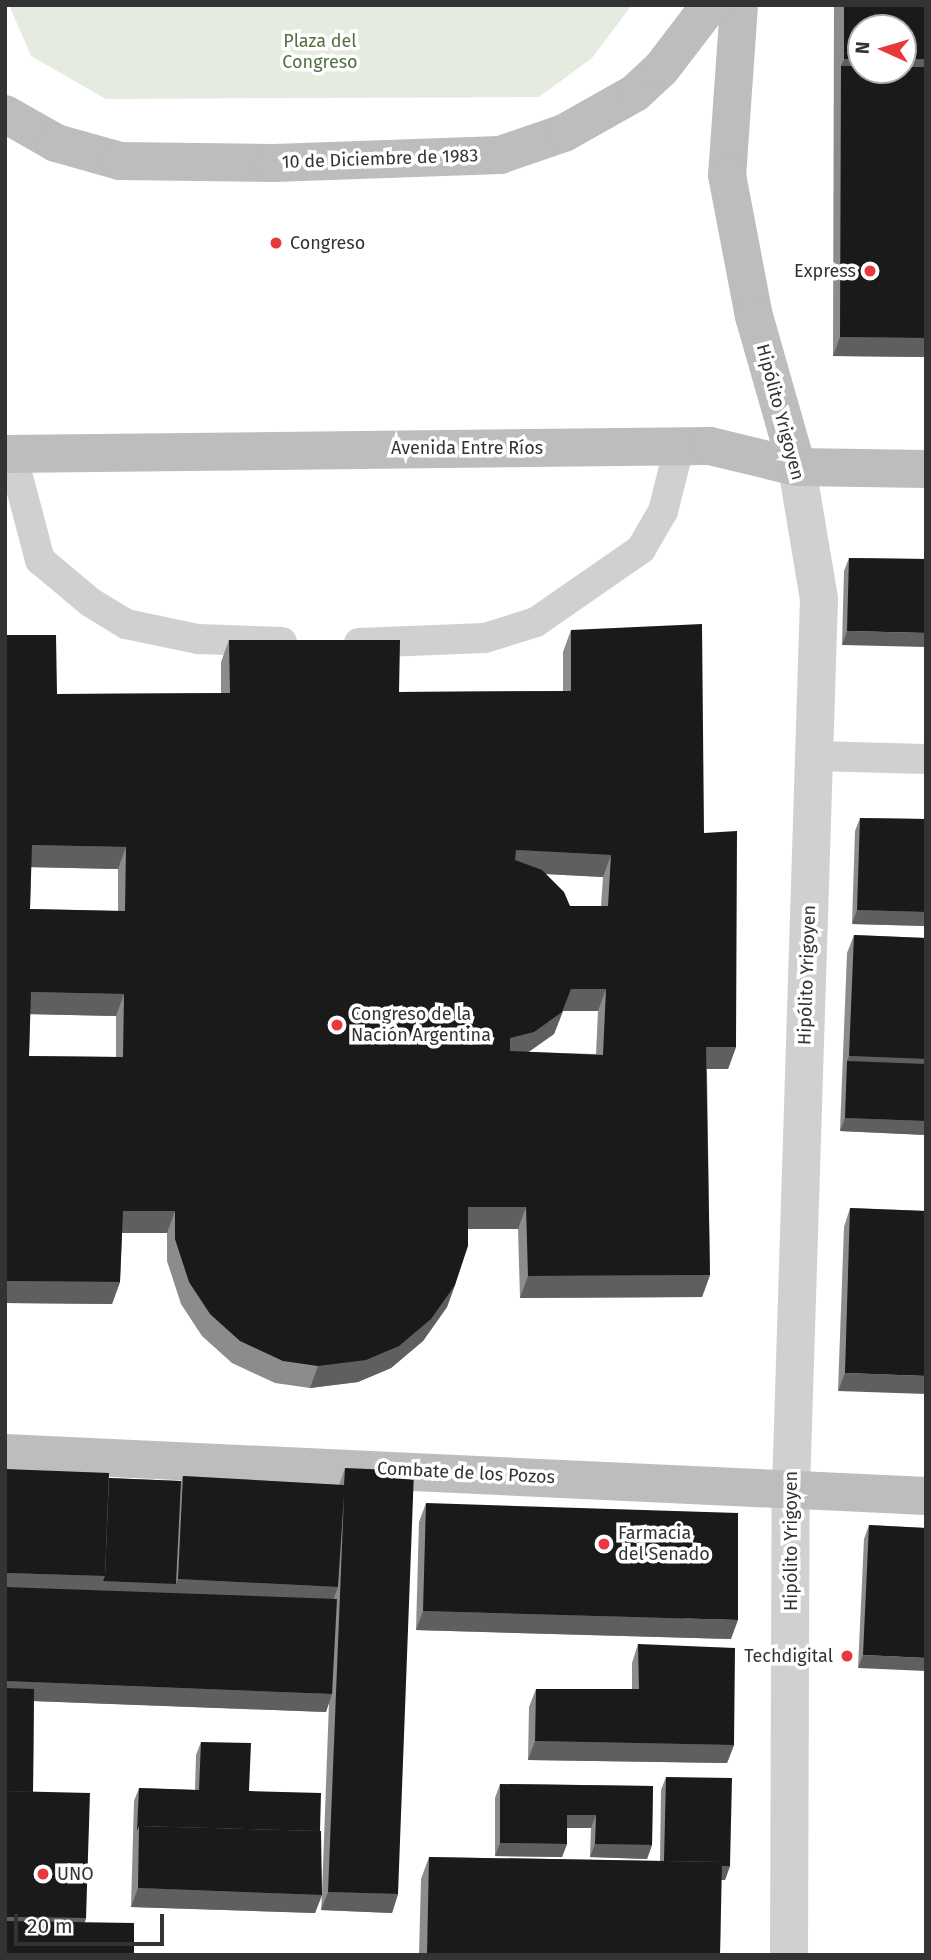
<!DOCTYPE html>
<html>
<head>
<meta charset="utf-8">
<style>
  body { margin:0 }
  #map { position:relative; width:931px; height:1960px; overflow:hidden; background:#fff; font-family:"Fira Sans",sans-serif }
  div>[style] { position:absolute }
  .green>* { inset:0; background:#e5ecdf }
  .lane>* { height:30px; margin:-15px; padding:0 15px; transform-origin:15px; border-radius:15px; background:#d0d0d0 }
  .street>* { height:38px; margin:-19px; padding:0 19px; transform-origin:19px; border-radius:19px; background:#d0d0d0 }
  .secondary>* { height:38px; margin:-19px; padding:0 19px; transform-origin:19px; border-radius:19px; background:#bdbdbd }
  .wall>* { inset:0; background:#8c8c8c }
  .shaded-wall>* { inset:0; background:#5f5f5f }
  .building>* { inset:0; background:#1a1a1a }
  .dots>* { width:19px; height:19px; translate:-50% -50%; box-sizing:border-box; border:4px solid #fff; border-radius:50% }
  span { translate:-50% -50%; white-space:nowrap; text-align:center; line-height:1.15; -webkit-text-stroke:7px #fff; paint-order:stroke }
  .park-label { font-size:18px; color:#53703f }
  .street-label { font-size:18px; color:#333 }
  .poi-label { font-size:18px; color:#333 }
  .left { translate:0 -50%; text-align:left }
  .right { translate:-100% -50%; text-align:right }
  .frame { position:absolute; inset:0; border:7px solid #333; pointer-events:none }
  .north { position:absolute; left:847px; top:14px; width:70px; height:70px; box-sizing:border-box; background:#fff; border:2px solid #adadad; border-radius:50%; rotate:274deg; font-size:19px; font-weight:700; line-height:28px; text-align:center; color:#333 }
  .north::after { content:''; display:block; margin:auto; width:24px; height:32px; background:#e7383b; clip-path:polygon(50% 0,100% 100%,50% 72%,0 100%) }
  .scale { position:absolute; left:14px; top:1914px; width:150px; height:32px; box-sizing:border-box; border:4px solid #333; border-top:0; padding-left:9px; font-size:21px; line-height:24px; white-space:nowrap; color:#333; -webkit-text-stroke:5px #fff; paint-order:stroke }
</style>
</head>
<body>
<div id="map">
  <div class="green">
    <i style="clip-path:polygon(9px 5px,632px 5px,592px 58px,539px 97px,106px 99px,31px 56px)"></i>
  </div>
  <div class="lane">
    <i style="left:12px;top:454px;width:110px;rotate:75.2deg"></i>
    <i style="left:40px;top:560px;width:65px;rotate:40deg"></i>
    <i style="left:90px;top:602px;width:42px;rotate:31.4deg"></i>
    <i style="left:126px;top:624px;width:74px;rotate:11.8deg"></i>
    <i style="left:198px;top:639px;width:84px;rotate:2deg"></i>
    <i style="left:359px;top:643px;width:126px;rotate:-2.3deg"></i>
    <i style="left:485px;top:638px;width:53px;rotate:-17.4deg"></i>
    <i style="left:536px;top:622px;width:128px;rotate:-34.8deg"></i>
    <i style="left:641px;top:549px;width:44px;rotate:-59.9deg"></i>
    <i style="left:663px;top:511px;width:65px;rotate:-75.7deg"></i>
    <i style="left:814px;top:756px;width:112px;rotate:1.5deg"></i>
  </div>
  <div class="street">
    <i style="left:789px;top:1955px;width:466px;rotate:-89.8deg"></i>
    <i style="left:791px;top:1489px;width:890px;rotate:-88.2deg"></i>
    <i style="left:819px;top:599px;width:134px;rotate:-99.5deg"></i>
  </div>
  <div class="secondary">
    <i style="left:739px;top:5px;width:170px;rotate:94deg"></i>
    <i style="left:727px;top:175px;width:144px;rotate:79.2deg"></i>
    <i style="left:754px;top:316px;width:157px;rotate:74.1deg"></i>
    <i style="left:5px;top:114px;width:59px;rotate:29.6deg"></i>
    <i style="left:56px;top:143px;width:66px;rotate:15.7deg"></i>
    <i style="left:120px;top:161px;width:154px;rotate:0.7deg"></i>
    <i style="left:274px;top:163px;width:226px;rotate:-2deg"></i>
    <i style="left:500px;top:155px;width:68px;rotate:-19deg"></i>
    <i style="left:564px;top:133px;width:81px;rotate:-29.4deg"></i>
    <i style="left:635px;top:93px;width:35px;rotate:-43deg"></i>
    <i style="left:661px;top:69px;width:81px;rotate:-52.6deg"></i>
    <i style="left:5px;top:454px;width:705px;rotate:-0.65deg"></i>
    <i style="left:710px;top:446px;width:89px;rotate:13.6deg"></i>
    <i style="left:797px;top:467px;width:129px;rotate:0.9deg"></i>
    <i style="left:5px;top:1453px;width:922px;rotate:2.67deg"></i>
  </div>
  <div class="wall">
    <i style="clip-path:polygon(834px 5px,926px 5px,926px 357px,833px 356px)"></i>
    <i style="clip-path:polygon(849px 558px,926px 559px,842px 645px,844px 571px)"></i>
    <i style="clip-path:polygon(evenodd,571px 630px,704px 833px,736px 1047px,728px 1069px,707px 1069px,710px 1275px,702px 1297px,520px 1298px,518px 1229px,468px 1229px,455px 1285px,447px 1307px,423px 1341px,391px 1368px,358px 1382px,310px 1388px,275px 1383px,232px 1363px,202px 1336px,181px 1304px,167px 1261px,167px 1233px,122px 1233px,120px 1282px,112px 1304px,5px 1303px,5px 635px,57px 694px,221px 693px,221px 662px,229px 640px,399px 692px,563px 691px,563px 652px,571px 630px,31px 867px,118px 869px,118px 911px,30px 909px,31px 867px,571px 630px,546px 874px,603px 877px,601px 906px,570px 906px,546px 874px,571px 630px,563px 1011px,598px 1011px,596px 1054px,529px 1052px,554px 1034px,563px 1011px,571px 630px,30px 1014px,116px 1016px,116px 1057px,29px 1056px,30px 1014px)"></i>
    <i style="clip-path:polygon(860px 818px,926px 819px,926px 926px,852px 924px,855px 831px)"></i>
    <i style="clip-path:polygon(854px 935px,926px 938px,926px 1135px,840px 1131px,847px 953px)"></i>
    <i style="clip-path:polygon(850px 1208px,926px 1211px,838px 1391px,844px 1227px)"></i>
    <i style="clip-path:polygon(345px 1468px,398px 1894px,392px 1913px,321px 1910px,322px 1895px,315px 1913px,131px 1907px,134px 1801px,139px 1788px,195px 1790px,196px 1755px,201px 1742px,249px 1791px,320px 1831px,322px 1894px,329px 1702px,326px 1712px,34px 1701px,33px 1792px,86px 1918px,85px 1922px,5px 1955px,5px 1469px,109px 1478px,181px 1481px,183px 1476px,339px 1485px)"></i>
    <i style="clip-path:polygon(426px 1503px,731px 1639px,416px 1630px,419px 1522px)"></i>
    <i style="clip-path:polygon(869px 1525px,926px 1528px,858px 1668px,864px 1539px)"></i>
    <i style="clip-path:polygon(638px 1644px,734px 1745px,727px 1763px,528px 1760px,529px 1707px,536px 1689px,632px 1689px,632px 1663px)"></i>
    <i style="clip-path:polygon(666px 1777px,730px 1866px,725px 1880px,721px 1880px,720px 1955px,419px 1955px,421px 1879px,429px 1857px,660px 1861px,661px 1790px)"></i>
    <i style="clip-path:polygon(500px 1784px,653px 1786px,652px 1845px,647px 1859px,590px 1857px,591px 1828px,567px 1828px,567px 1844px,562px 1857px,495px 1856px,495px 1798px)"></i>
  </div>
  <div class="shaded-wall">
    <i style="clip-path:polygon(844px 59px,861px 59px,861px 70px,903px 70px,903px 59px,926px 59px,926px 85px,841px 66px)"></i>
    <i style="clip-path:polygon(840px 337px,926px 338px,926px 357px,833px 356px)"></i>
    <i style="clip-path:polygon(847px 631px,926px 633px,926px 647px,842px 645px)"></i>
    <i style="clip-path:polygon(32px 845px,126px 847px,118px 869px,23px 867px)"></i>
    <i style="clip-path:polygon(516px 850px,611px 855px,603px 877px,508px 872px)"></i>
    <i style="clip-path:polygon(857px 910px,926px 912px,926px 926px,852px 924px)"></i>
    <i style="clip-path:polygon(571px 989px,606px 989px,598px 1011px,563px 1011px,554px 1034px,525px 1054px,502px 1060px,510px 1038px)"></i>
    <i style="clip-path:polygon(31px 992px,124px 994px,116px 1016px,22px 1014px)"></i>
    <i style="clip-path:polygon(706px 1047px,736px 1047px,728px 1069px,698px 1069px)"></i>
    <i style="clip-path:polygon(849px 1056px,926px 1059px,926px 1078px,847px 1061px)"></i>
    <i style="clip-path:polygon(845px 1118px,926px 1121px,926px 1135px,840px 1131px)"></i>
    <i style="clip-path:polygon(468px 1207px,526px 1207px,518px 1229px,460px 1229px)"></i>
    <i style="clip-path:polygon(123px 1211px,175px 1211px,167px 1233px,115px 1233px)"></i>
    <i style="clip-path:polygon(710px 1275px,702px 1297px,520px 1298px,528px 1276px)"></i>
    <i style="clip-path:polygon(5px 1281px,120px 1282px,112px 1304px,5px 1303px)"></i>
    <i style="clip-path:polygon(455px 1285px,447px 1307px,423px 1341px,391px 1368px,358px 1382px,310px 1388px,318px 1366px)"></i>
    <i style="clip-path:polygon(845px 1373px,926px 1376px,926px 1394px,838px 1391px)"></i>
    <i style="clip-path:polygon(5px 1573px,105px 1576px,176px 1584px,178px 1579px,338px 1587px,331px 1606px,5px 1591px)"></i>
    <i style="clip-path:polygon(423px 1611px,738px 1620px,731px 1639px,416px 1630px)"></i>
    <i style="clip-path:polygon(863px 1655px,926px 1658px,926px 1671px,858px 1668px)"></i>
    <i style="clip-path:polygon(5px 1681px,332px 1694px,326px 1712px,5px 1700px)"></i>
    <i style="clip-path:polygon(535px 1741px,734px 1745px,727px 1763px,528px 1760px)"></i>
    <i style="clip-path:polygon(567px 1815px,596px 1815px,591px 1828px,562px 1828px)"></i>
    <i style="clip-path:polygon(500px 1843px,567px 1844px,562px 1857px,495px 1856px)"></i>
    <i style="clip-path:polygon(595px 1844px,652px 1845px,647px 1859px,590px 1857px)"></i>
    <i style="clip-path:polygon(664px 1866px,730px 1866px,725px 1880px,659px 1880px)"></i>
    <i style="clip-path:polygon(138px 1888px,322px 1895px,315px 1913px,131px 1907px)"></i>
    <i style="clip-path:polygon(328px 1892px,398px 1894px,392px 1913px,321px 1910px)"></i>
    <i style="clip-path:polygon(5px 1917px,86px 1918px,80px 1937px,5px 1936px)"></i>
  </div>
  <div class="building">
    <i style="clip-path:polygon(844px 5px,926px 5px,926px 59px,903px 59px,903px 28px,861px 28px,861px 59px,844px 59px)"></i>
    <i style="clip-path:polygon(841px 66px,861px 66px,861px 70px,903px 70px,903px 67px,926px 67px,926px 338px,840px 337px)"></i>
    <i style="clip-path:polygon(849px 558px,926px 559px,926px 633px,847px 631px)"></i>
    <i style="clip-path:polygon(evenodd,702px 624px,704px 833px,737px 831px,736px 1047px,706px 1047px,710px 1275px,528px 1276px,526px 1207px,468px 1207px,468px 1246px,455px 1285px,431px 1319px,399px 1346px,366px 1360px,318px 1366px,283px 1361px,240px 1341px,210px 1314px,189px 1282px,175px 1239px,175px 1211px,123px 1211px,120px 1282px,5px 1281px,5px 635px,56px 635px,57px 694px,230px 693px,229px 640px,400px 640px,399px 692px,571px 691px,571px 630px,702px 624px,32px 845px,126px 847px,125px 911px,30px 909px,32px 845px,702px 624px,516px 850px,611px 855px,608px 906px,570px 906px,564px 892px,542px 870px,515px 860px,516px 850px,702px 624px,571px 989px,606px 989px,603px 1055px,510px 1051px,510px 1038px,534px 1032px,562px 1012px,571px 989px,702px 624px,31px 992px,124px 994px,123px 1057px,29px 1056px,31px 992px)"></i>
    <i style="clip-path:polygon(860px 818px,926px 819px,926px 912px,857px 910px)"></i>
    <i style="clip-path:polygon(854px 935px,926px 938px,926px 1059px,849px 1056px)"></i>
    <i style="clip-path:polygon(847px 1061px,926px 1064px,926px 1121px,845px 1118px)"></i>
    <i style="clip-path:polygon(850px 1208px,926px 1211px,926px 1376px,845px 1373px)"></i>
    <i style="clip-path:polygon(345px 1468px,414px 1471px,398px 1894px,328px 1892px,344px 1495px,338px 1587px,178px 1579px,183px 1476px,344px 1485px)"></i>
    <i style="clip-path:polygon(5px 1469px,109px 1473px,105px 1576px,5px 1573px)"></i>
    <i style="clip-path:polygon(109px 1478px,181px 1481px,176px 1584px,103px 1581px,105px 1576px)"></i>
    <i style="clip-path:polygon(426px 1503px,738px 1513px,738px 1620px,423px 1611px)"></i>
    <i style="clip-path:polygon(869px 1525px,926px 1528px,926px 1658px,863px 1655px)"></i>
    <i style="clip-path:polygon(5px 1587px,337px 1599px,332px 1694px,5px 1681px)"></i>
    <i style="clip-path:polygon(638px 1644px,735px 1648px,734px 1745px,535px 1741px,536px 1689px,639px 1689px)"></i>
    <i style="clip-path:polygon(5px 1688px,34px 1689px,33px 1792px,5px 1791px)"></i>
    <i style="clip-path:polygon(201px 1742px,251px 1743px,249px 1791px,321px 1793px,320px 1831px,139px 1826px,137px 1831px,139px 1788px,199px 1790px)"></i>
    <i style="clip-path:polygon(666px 1777px,732px 1778px,730px 1866px,722px 1866px,722px 1862px,664px 1861px)"></i>
    <i style="clip-path:polygon(500px 1784px,653px 1786px,652px 1845px,595px 1844px,596px 1815px,567px 1815px,567px 1844px,500px 1843px)"></i>
    <i style="clip-path:polygon(5px 1791px,90px 1793px,86px 1918px,5px 1917px)"></i>
    <i style="clip-path:polygon(139px 1826px,321px 1831px,322px 1895px,138px 1888px)"></i>
    <i style="clip-path:polygon(429px 1857px,722px 1862px,720px 1955px,427px 1955px)"></i>
    <i style="clip-path:polygon(5px 1921px,134px 1923px,134px 1955px,5px 1955px)"></i>
  </div>
  <div class="dots">
    <i style="left:276px;top:243px;background:#e7383b"></i>
    <i style="left:870px;top:271px;background:#e7383b"></i>
    <i style="left:337px;top:1025px;background:#e7383b"></i>
    <i style="left:604px;top:1544px;background:#e7383b"></i>
    <i style="left:847px;top:1656px;background:#e7383b"></i>
    <i style="left:43px;top:1874px;background:#e7383b"></i>
  </div>
  <div class="park-label">
    <span style="left:320px;top:52px">Plaza del<br>Congreso</span>
  </div>
  <div class="street-label">
    <span style="left:380px;top:159px;rotate:-2deg">10 de Diciembre de 1983</span>
    <span style="left:780px;top:412px;rotate:75deg">Hipólito Yrigoyen</span>
    <span style="left:467px;top:448px">Avenida Entre Ríos</span>
    <span style="left:807px;top:975px;rotate:-88deg">Hipólito Yrigoyen</span>
    <span style="left:466px;top:1473px;rotate:3deg">Combate de los Pozos</span>
    <span style="left:791px;top:1541px;rotate:-90deg">Hipólito Yrigoyen</span>
  </div>
  <div class="poi-label">
    <span class="left" style="left:290px;top:243px">Congreso</span>
    <span class="right" style="left:856px;top:271px">Express</span>
    <span class="left" style="left:351px;top:1025px">Congreso de la<br>Nación Argentina</span>
    <span class="left" style="left:618px;top:1544px">Farmacia<br>del Senado</span>
    <span class="right" style="left:833px;top:1656px">Techdigital</span>
    <span class="left" style="left:57px;top:1874px">UNO</span>
  </div>
  <div class="frame"></div>
  <div class="north">N</div>
  <div class="scale">20 m</div>
</div>
</body>
</html>
